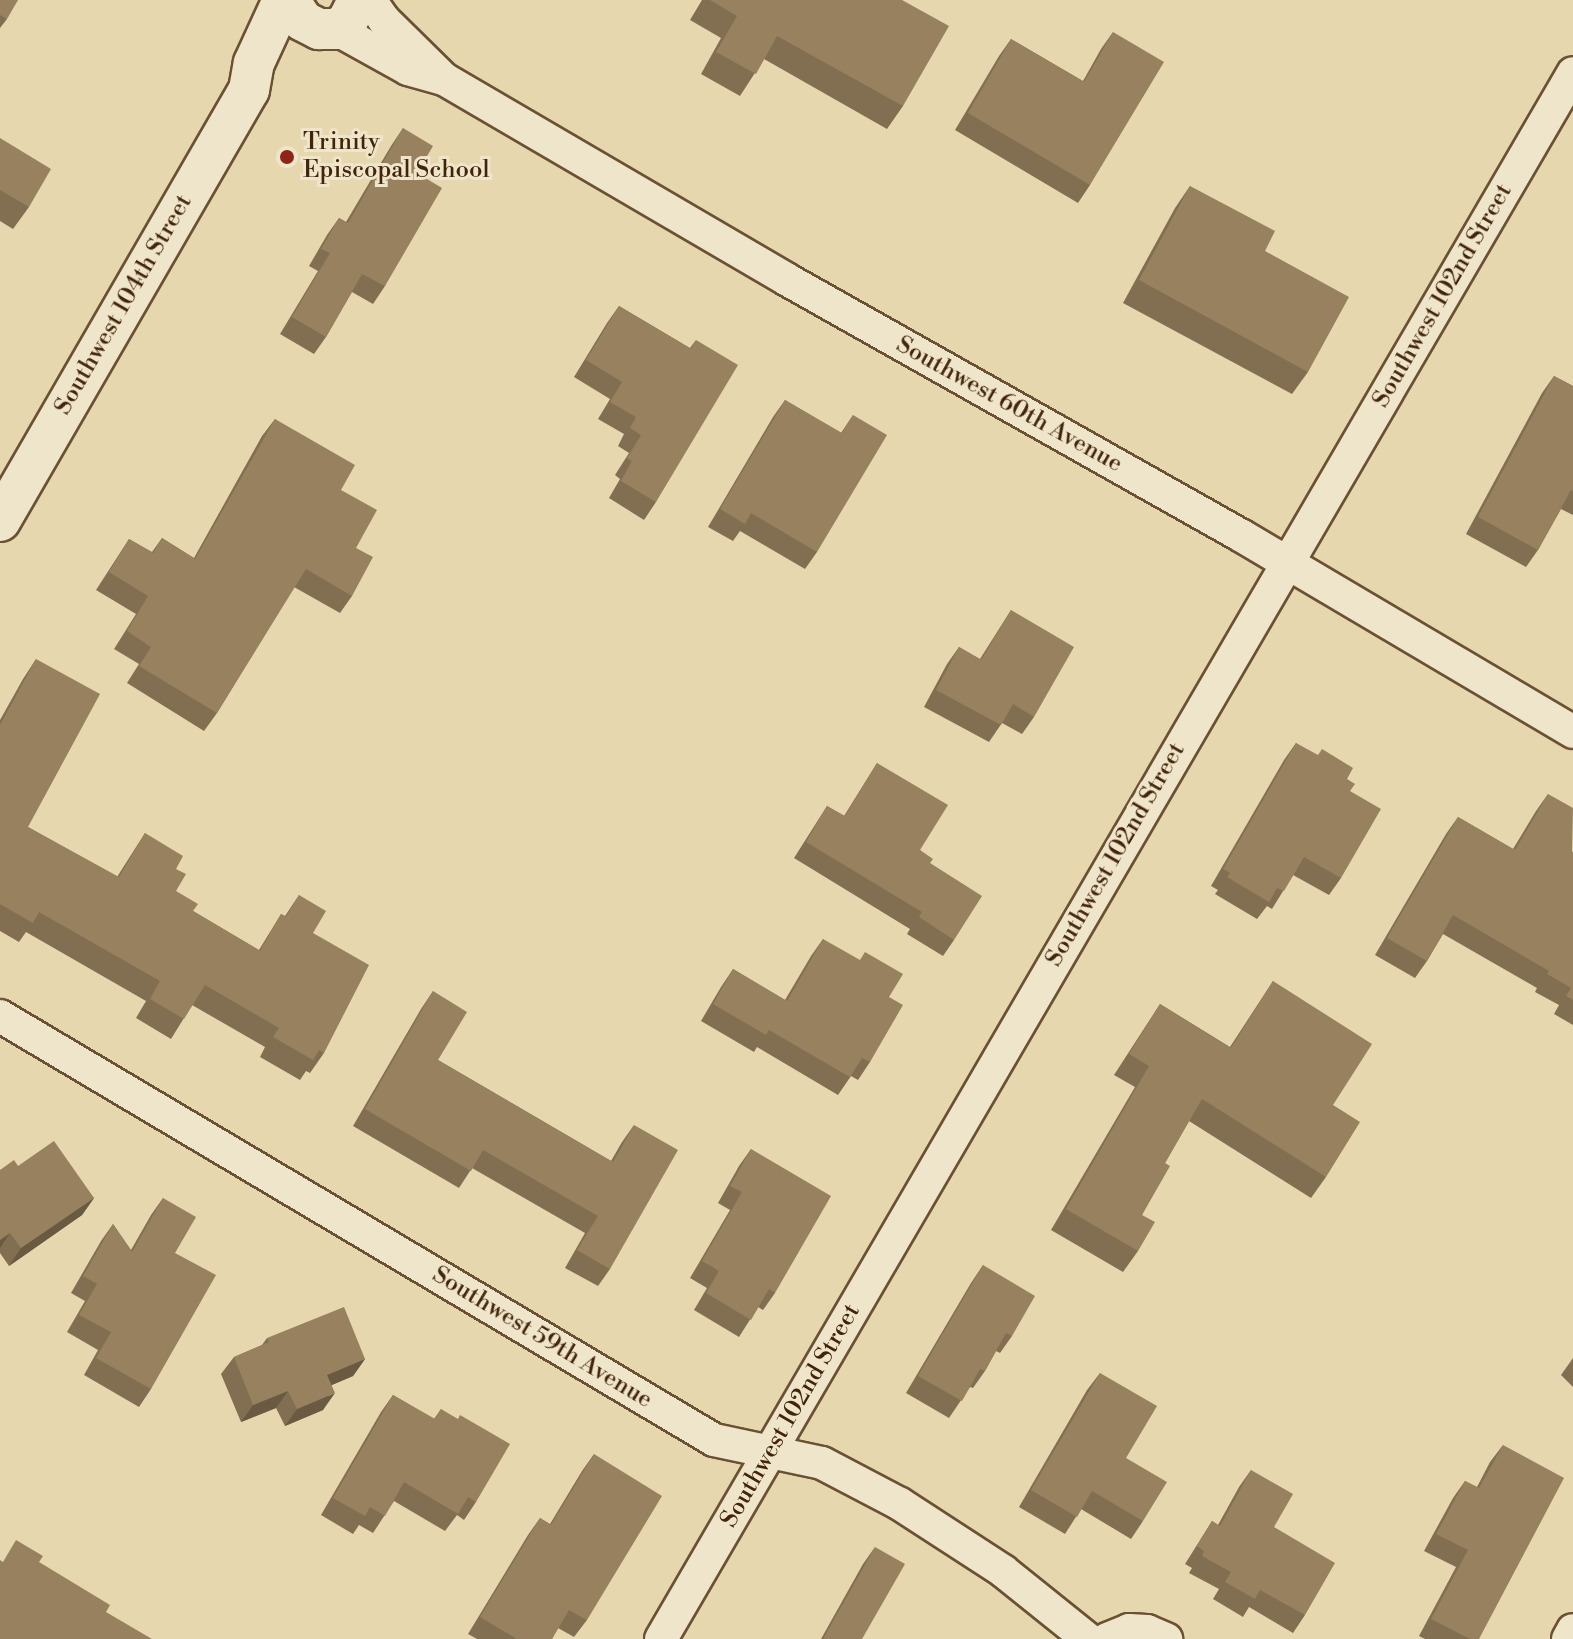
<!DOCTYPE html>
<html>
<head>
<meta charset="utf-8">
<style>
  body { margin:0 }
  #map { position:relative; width:1573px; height:1639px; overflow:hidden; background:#e6d7ae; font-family:"Libre Bodoni",serif }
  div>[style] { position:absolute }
  .roads { filter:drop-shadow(2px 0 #6b5133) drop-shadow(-2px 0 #6b5133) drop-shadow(0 2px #6b5133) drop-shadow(0 -2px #6b5133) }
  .minor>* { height:32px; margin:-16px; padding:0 16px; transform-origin:16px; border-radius:16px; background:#efe5ca }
  .tertiary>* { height:40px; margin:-20px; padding:0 20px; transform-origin:20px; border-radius:20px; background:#efe5ca }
  .wall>* { inset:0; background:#826f52 }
  .shaded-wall>* { inset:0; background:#6a5a42 }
  .building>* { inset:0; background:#97815f }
  .dots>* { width:22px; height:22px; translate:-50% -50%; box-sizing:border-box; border:4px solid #efe5ca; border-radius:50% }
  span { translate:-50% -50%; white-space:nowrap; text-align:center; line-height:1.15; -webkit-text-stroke:6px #efe5ca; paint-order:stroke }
  .poi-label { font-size:24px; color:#42240a }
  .left { translate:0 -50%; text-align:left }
  .street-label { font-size:24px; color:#42240a }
</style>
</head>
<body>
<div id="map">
  <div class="roads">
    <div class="minor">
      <i style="left:370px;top:0;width:24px;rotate:55deg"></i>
      <i style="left:384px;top:20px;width:84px;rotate:44.5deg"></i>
      <i style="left:336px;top:29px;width:82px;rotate:29.1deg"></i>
      <i style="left:408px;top:69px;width:37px;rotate:16deg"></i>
      <i style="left:444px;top:79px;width:396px;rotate:30.3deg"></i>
      <i style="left:786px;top:279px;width:523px;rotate:29.41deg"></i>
      <i style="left:1242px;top:536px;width:385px;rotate:30.6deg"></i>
      <i style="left:0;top:1016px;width:830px;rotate:30.7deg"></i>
      <i style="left:714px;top:1440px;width:110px;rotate:12deg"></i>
      <i style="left:822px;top:1463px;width:88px;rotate:27.7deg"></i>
      <i style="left:900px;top:1504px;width:123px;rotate:33deg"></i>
      <i style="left:1003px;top:1571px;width:109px;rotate:38.7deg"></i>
      <i style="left:661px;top:1639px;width:1812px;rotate:-59.78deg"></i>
      <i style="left:1107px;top:1639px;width:24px;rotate:-22deg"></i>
      <i style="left:1129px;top:1630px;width:18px;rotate:3deg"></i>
      <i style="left:1147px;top:1631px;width:21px;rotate:23deg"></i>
      <i style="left:1568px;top:1639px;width:10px;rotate:-61deg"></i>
    </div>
    <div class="tertiary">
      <i style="left:289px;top:0;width:25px;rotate:56deg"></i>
      <i style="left:303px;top:21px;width:18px;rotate:27deg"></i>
      <i style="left:319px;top:29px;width:17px"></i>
      <i style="left:336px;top:29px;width:13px;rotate:-32deg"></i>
      <i style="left:347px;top:22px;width:25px;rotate:-63deg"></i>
      <i style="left:0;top:521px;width:498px;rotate:-60deg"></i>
      <i style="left:249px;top:90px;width:27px;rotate:-80deg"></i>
      <i style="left:254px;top:63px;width:69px;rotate:-65.3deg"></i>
    </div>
  </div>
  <div class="wall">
    <i style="clip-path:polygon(0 0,7px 19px,0 28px)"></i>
    <i style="clip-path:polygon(702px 0,902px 0,903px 106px,887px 129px,764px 59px,740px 96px,701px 74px,721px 38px,690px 20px)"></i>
    <i style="clip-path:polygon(1113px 32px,1090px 185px,1078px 203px,955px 130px,999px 56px,1011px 39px,1083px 81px,1101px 49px)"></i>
    <i style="clip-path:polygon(403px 128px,417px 173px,385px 286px,373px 304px,352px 292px,326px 337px,314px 354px,280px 334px,318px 271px,309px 266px,327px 235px,339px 218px,346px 222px,391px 146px)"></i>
    <i style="clip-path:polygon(0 138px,29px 207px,13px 229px,0 221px)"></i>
    <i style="clip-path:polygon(1190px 186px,1265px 251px,1308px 372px,1292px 394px,1123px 303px,1175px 208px)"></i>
    <i style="clip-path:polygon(619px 306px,690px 348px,696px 340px,656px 502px,644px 520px,609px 498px,620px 479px,615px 475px,629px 453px,618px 446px,624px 434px,598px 419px,610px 399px,574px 377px,607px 323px)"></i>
    <i style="clip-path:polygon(1554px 376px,1573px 386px,1573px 515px,1561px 509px,1538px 550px,1526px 567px,1466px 534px,1542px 393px)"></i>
    <i style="clip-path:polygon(785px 400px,841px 433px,853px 415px,817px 552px,805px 569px,740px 531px,733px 541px,708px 527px,773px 417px)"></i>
    <i style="clip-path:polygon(275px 419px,341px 490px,356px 548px,352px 596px,340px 613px,294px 587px,217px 713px,204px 731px,127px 683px,139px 664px,114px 649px,136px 614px,96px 590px,129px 539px,152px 552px,162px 538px,194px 558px,262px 436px)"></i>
    <i style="clip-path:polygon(1011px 610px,1034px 717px,1022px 734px,1002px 723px,989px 742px,924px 707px,947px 664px,959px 647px,980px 659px)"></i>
    <i style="clip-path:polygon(36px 659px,28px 827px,117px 877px,145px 833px,176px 869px,176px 891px,193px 911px,259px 950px,281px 914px,285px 916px,299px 895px,313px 933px,324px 1053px,310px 1073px,306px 1071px,300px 1080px,260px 1057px,265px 1047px,192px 1005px,171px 1039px,136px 1018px,146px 1001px,26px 932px,19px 942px,0 931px,0 720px,23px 679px)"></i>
    <i style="clip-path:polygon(1296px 743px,1347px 779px,1350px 791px,1341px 878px,1329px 895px,1293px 875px,1272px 909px,1267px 906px,1257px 919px,1215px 894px,1218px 890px,1211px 886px,1284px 760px)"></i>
    <i style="clip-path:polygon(877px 763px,920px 850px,930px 863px,954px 940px,943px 956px,907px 934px,910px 929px,794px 858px,827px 806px,844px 816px)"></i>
    <i style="clip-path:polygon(1548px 794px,1573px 853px,1573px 1025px,1554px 1014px,1559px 1005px,1535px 992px,1537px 988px,1443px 934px,1427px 961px,1415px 978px,1375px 955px,1446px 834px,1458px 817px,1513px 849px,1536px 811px)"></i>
    <i style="clip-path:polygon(823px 939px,889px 997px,870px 1062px,858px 1080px,851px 1076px,838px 1095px,757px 1047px,754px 1052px,701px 1021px,721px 987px,733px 969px,785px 1000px,811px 956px)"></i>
    <i style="clip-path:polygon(1273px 981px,1333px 1105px,1326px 1177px,1311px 1198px,1189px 1121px,1165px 1163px,1142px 1215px,1138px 1251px,1123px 1272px,1051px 1230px,1135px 1087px,1114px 1075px,1160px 1004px,1230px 1047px)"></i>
    <i style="clip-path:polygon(433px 991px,438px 1060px,611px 1161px,622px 1142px,634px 1125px,610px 1269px,598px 1286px,565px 1268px,585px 1233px,472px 1168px,459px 1188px,353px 1126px,421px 1009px)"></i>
    <i style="clip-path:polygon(751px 1149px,775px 1293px,763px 1310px,758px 1307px,739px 1337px,694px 1310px,707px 1288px,690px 1278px,730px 1210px,718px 1203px,739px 1166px)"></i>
    <i style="clip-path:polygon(18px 1166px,94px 1198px,82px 1215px,9px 1266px,0 1253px,0 1170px)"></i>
    <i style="clip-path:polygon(163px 1198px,175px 1253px,151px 1389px,139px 1407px,84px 1375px,98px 1350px,67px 1332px,85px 1301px,71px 1293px,101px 1241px,113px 1224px,131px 1250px,151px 1215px)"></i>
    <i style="clip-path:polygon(983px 1265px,1012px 1336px,1000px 1353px,996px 1351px,985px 1371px,973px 1388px,970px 1387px,949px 1418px,906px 1393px,971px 1283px)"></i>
    <i style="clip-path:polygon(267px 1338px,365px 1359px,353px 1376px,332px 1385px,323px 1410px,285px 1426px,276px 1408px,241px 1422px,221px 1374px,234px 1357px,262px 1345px)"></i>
    <i style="clip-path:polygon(1573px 1358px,1573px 1387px,1561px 1375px)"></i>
    <i style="clip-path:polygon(1100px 1373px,1126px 1458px,1143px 1521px,1131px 1539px,1081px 1509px,1065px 1534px,1019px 1507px,1087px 1390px)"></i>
    <i style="clip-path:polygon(393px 1395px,434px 1419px,441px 1409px,476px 1502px,464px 1520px,457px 1515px,445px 1531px,394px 1501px,373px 1533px,359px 1525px,353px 1534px,321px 1515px,381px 1412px)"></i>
    <i style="clip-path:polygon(1503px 1445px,1479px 1639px,1425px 1639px,1419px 1636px,1456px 1567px,1424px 1551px,1453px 1498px,1465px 1481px,1477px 1487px,1490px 1462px)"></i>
    <i style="clip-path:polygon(594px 1454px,587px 1620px,574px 1637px,558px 1628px,552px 1639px,477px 1639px,468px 1634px,528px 1535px,540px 1518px,550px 1524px,582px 1471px)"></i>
    <i style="clip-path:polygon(1251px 1470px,1305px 1615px,1293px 1633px,1249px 1607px,1243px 1617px,1213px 1599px,1219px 1589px,1189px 1573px,1192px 1568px,1185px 1564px,1212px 1521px,1218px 1525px,1239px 1487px)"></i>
    <i style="clip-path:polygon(875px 1547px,862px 1639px,821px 1639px,863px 1564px)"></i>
  </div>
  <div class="shaded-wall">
    <i style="clip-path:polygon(94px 1198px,82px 1215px,9px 1266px,21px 1248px)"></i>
    <i style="clip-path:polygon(10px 1233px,0 1248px,0 1240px)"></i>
    <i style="clip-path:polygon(365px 1359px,353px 1376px,315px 1392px,327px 1375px)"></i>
    <i style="clip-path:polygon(288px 1391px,276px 1408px,241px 1422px,253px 1405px)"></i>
    <i style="clip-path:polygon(335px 1393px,323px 1410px,285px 1426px,297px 1409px)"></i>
  </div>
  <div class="building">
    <i style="clip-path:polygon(0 0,18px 0,7px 19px,0 15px)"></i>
    <i style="clip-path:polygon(710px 0,902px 0,949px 26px,903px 106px,777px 36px,756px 74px,716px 52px,737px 16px)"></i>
    <i style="clip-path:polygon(1113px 32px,1164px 62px,1090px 185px,968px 113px,1011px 39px,1084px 82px)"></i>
    <i style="clip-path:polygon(403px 128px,433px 146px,417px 173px,442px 188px,385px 286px,362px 274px,326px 337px,292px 317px,330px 253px,321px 249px,339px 218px,348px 223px)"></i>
    <i style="clip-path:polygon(0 138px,51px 169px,29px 207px,0 190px)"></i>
    <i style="clip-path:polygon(1190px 186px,1275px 231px,1265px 251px,1349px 297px,1308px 372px,1139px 280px)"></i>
    <i style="clip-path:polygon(619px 306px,691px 349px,696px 340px,738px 365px,656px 502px,621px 481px,632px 461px,627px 458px,641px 435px,630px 428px,636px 417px,610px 402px,622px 382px,586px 360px)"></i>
    <i style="clip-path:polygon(1554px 376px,1573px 386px,1573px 492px,1571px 490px,1538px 550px,1478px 517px)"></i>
    <i style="clip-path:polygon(785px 400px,842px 433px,853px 415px,887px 435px,817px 552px,751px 513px,745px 524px,720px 509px)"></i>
    <i style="clip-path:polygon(275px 419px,355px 465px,341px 490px,377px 510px,356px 548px,373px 557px,352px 596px,306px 569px,217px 713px,139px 666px,151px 647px,127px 631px,148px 596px,109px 572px,129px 539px,153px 553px,162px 538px,195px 559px)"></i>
    <i style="clip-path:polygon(1011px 610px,1074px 647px,1034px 717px,1013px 704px,1001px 725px,936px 690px,959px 647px,981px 660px)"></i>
    <i style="clip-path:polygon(36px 659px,100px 694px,28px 827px,119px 877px,145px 833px,183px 856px,176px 869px,186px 874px,176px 891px,198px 904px,193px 911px,260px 951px,281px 914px,286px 917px,299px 895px,326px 911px,313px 933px,369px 965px,324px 1053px,319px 1050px,313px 1060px,273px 1037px,279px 1028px,205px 985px,184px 1019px,150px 999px,160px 981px,39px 912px,33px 923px,0 904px,0 725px)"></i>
    <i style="clip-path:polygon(1296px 743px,1318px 755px,1322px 749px,1353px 768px,1347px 779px,1355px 784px,1350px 791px,1381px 809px,1341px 878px,1304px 857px,1284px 891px,1277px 888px,1269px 902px,1227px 877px,1230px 873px,1223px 869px)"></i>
    <i style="clip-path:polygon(877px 763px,948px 805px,920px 850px,933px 859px,930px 863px,982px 896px,954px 940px,919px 917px,922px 912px,806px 842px,827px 806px,845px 816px)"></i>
    <i style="clip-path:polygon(1548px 794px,1573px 808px,1572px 853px,1573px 853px,1573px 1000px,1566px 996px,1571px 988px,1547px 974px,1549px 971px,1453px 915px,1427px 961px,1387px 938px,1458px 817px,1515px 850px)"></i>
    <i style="clip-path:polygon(823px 939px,860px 960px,865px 952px,903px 974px,889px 997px,903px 1005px,870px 1062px,862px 1058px,850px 1077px,769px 1030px,766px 1035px,713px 1004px,733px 969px,787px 1001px)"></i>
    <i style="clip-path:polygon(1273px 981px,1372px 1044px,1333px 1105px,1360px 1122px,1326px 1177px,1202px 1099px,1165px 1163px,1170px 1166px,1142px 1215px,1155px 1222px,1138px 1251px,1066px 1209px,1149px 1066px,1129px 1054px,1160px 1004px,1231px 1048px)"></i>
    <i style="clip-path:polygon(433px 991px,467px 1012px,438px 1060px,613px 1162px,634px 1125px,678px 1150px,610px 1269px,577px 1250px,598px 1216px,483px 1150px,471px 1171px,365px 1109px)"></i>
    <i style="clip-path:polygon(54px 1141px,94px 1198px,21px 1248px,10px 1233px,0 1240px,0 1170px,14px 1160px,18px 1166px)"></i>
    <i style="clip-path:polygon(751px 1149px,831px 1196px,775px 1293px,769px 1289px,751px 1320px,706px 1293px,719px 1271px,702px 1261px,742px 1192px,730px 1186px)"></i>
    <i style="clip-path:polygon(163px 1198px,196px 1217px,175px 1253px,216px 1275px,151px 1389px,96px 1358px,111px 1332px,79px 1315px,97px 1284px,83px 1276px,113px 1224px,132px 1252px)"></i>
    <i style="clip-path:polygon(983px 1265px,1035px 1296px,1012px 1336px,1006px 1333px,985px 1371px,980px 1369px,962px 1401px,918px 1376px)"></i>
    <i style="clip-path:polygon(344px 1307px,365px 1359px,327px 1375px,335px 1393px,297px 1409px,288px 1391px,253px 1405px,234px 1357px,269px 1342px,267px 1338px)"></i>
    <i style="clip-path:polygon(1100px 1373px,1157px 1406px,1126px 1458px,1167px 1482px,1143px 1521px,1092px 1491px,1077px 1517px,1031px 1490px)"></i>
    <i style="clip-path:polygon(393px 1395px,435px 1419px,441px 1409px,458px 1419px,460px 1415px,510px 1444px,476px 1502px,468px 1497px,458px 1514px,404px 1482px,385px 1516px,370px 1507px,365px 1516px,333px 1498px)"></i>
    <i style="clip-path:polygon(1503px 1445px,1564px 1478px,1479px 1639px,1470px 1639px,1431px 1619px,1468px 1550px,1436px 1534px,1465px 1481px,1479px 1488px)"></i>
    <i style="clip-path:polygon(594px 1454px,662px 1496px,587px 1620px,569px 1610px,552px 1639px,517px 1639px,480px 1617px,540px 1518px,551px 1525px)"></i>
    <i style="clip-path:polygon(1251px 1470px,1293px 1494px,1274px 1527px,1335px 1563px,1305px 1615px,1260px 1590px,1255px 1599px,1225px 1582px,1231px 1572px,1202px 1556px,1204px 1551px,1197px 1546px,1212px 1521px,1220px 1526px)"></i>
    <i style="clip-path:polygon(16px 1540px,43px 1556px,39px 1562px,110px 1605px,106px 1612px,152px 1639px,0 1639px,0 1560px,3px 1562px)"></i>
    <i style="clip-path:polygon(875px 1547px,905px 1564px,862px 1639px,823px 1639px)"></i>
  </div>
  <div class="dots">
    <i style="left:287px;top:157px;background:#8f2418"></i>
  </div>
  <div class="poi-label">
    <span class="left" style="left:303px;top:157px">Trinity<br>Episcopal School</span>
  </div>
  <div class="street-label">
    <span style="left:1443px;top:296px;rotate:-60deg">Southwest 102nd Street</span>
    <span style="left:124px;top:305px;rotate:-60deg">Southwest 104th Street</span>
    <span style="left:1009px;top:405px;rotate:29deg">Southwest 60th Avenue</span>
    <span style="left:1116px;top:855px;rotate:-60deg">Southwest 102nd Street</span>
    <span style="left:542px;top:1338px;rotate:31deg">Southwest 59th Avenue</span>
    <span style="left:791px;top:1416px;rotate:-60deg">Southwest 102nd Street</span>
  </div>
</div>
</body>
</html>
